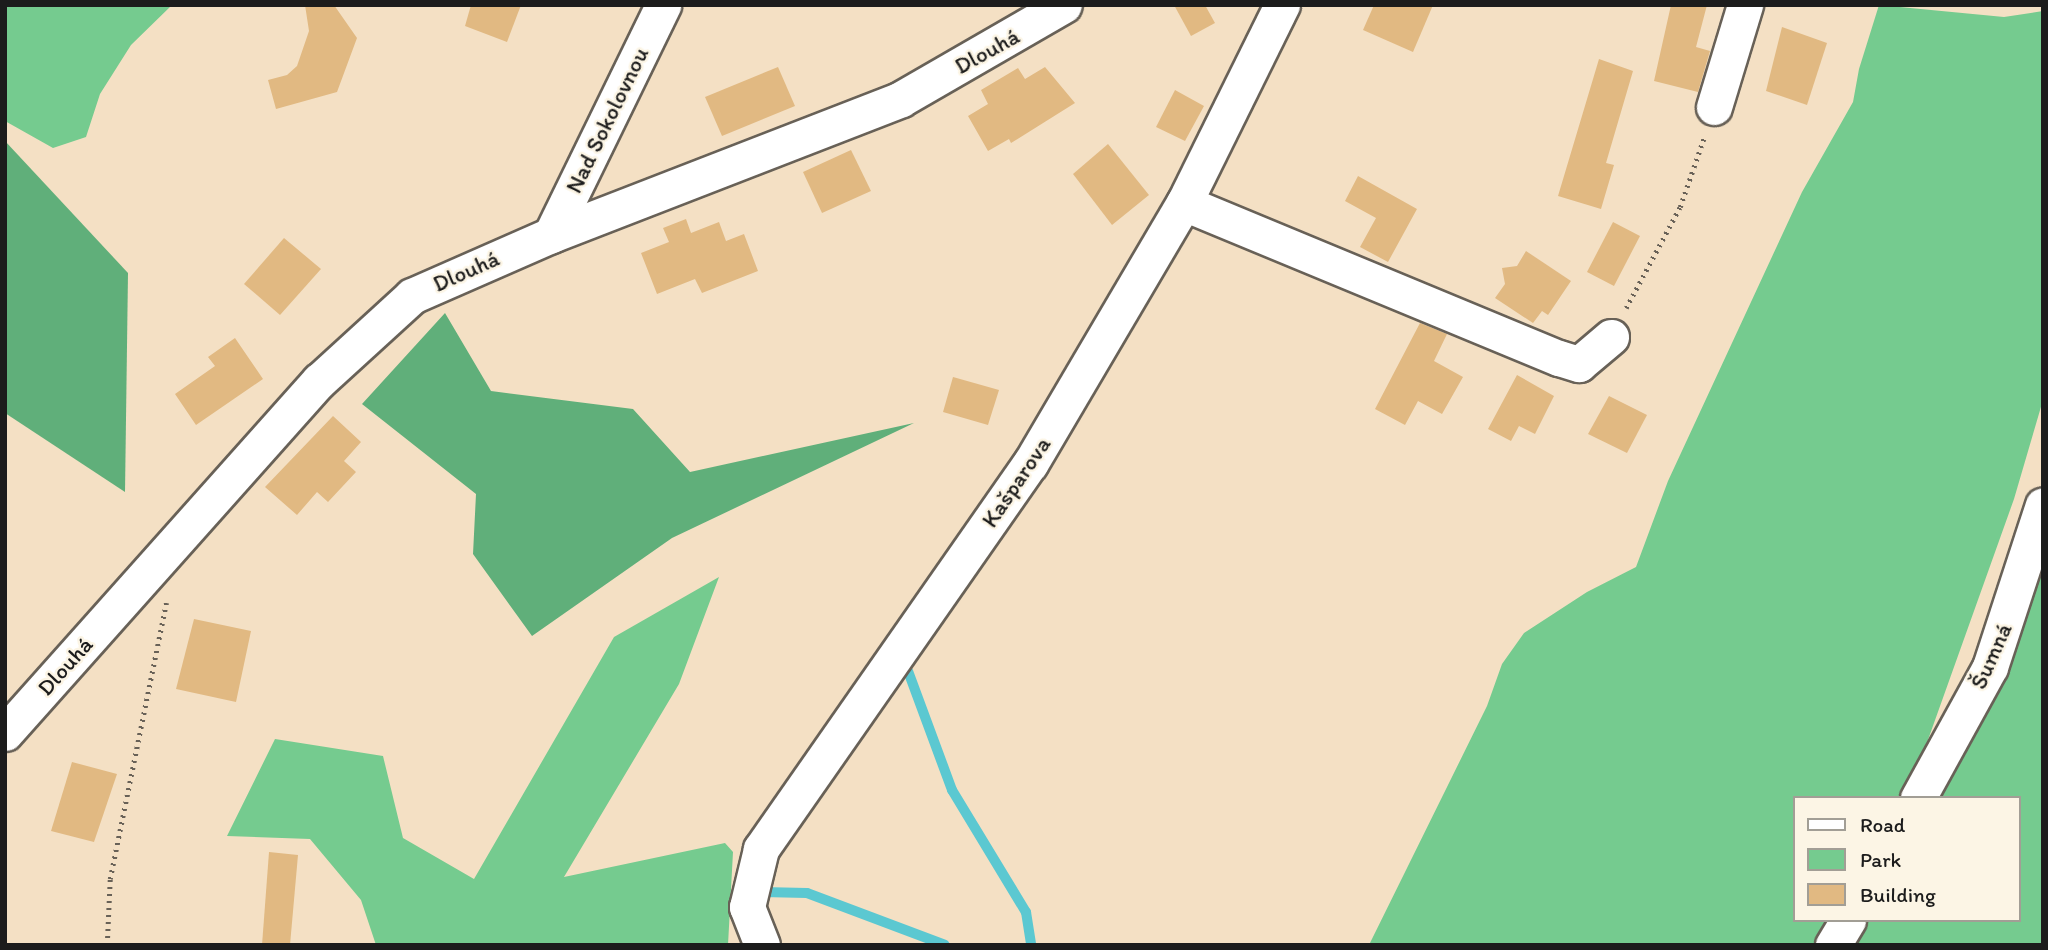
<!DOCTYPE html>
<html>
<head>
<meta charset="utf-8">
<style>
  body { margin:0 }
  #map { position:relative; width:2048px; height:950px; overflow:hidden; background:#f4e0c4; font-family:Itim,sans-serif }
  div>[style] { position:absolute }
  .green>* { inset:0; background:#75cb8f }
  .forest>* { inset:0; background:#60af7a }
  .stream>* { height:10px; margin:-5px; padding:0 5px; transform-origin:5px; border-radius:5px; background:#5bc8d1 }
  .building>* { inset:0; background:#e1b982 }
  .path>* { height:4.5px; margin-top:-2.25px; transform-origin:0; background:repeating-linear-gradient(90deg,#686157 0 2px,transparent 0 7px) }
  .roads { filter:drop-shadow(2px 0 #686157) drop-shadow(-2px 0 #686157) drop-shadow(0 2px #686157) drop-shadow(0 -2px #686157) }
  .minor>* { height:35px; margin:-17.5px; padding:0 17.5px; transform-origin:17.5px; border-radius:17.5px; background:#fff }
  span { translate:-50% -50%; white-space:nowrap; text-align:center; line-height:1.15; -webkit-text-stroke:5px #fcf5e5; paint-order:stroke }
  .street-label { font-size:23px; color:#1c1c1c }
  .frame { position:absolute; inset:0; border:7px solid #1c1c1c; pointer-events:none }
  .legend { position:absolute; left:1793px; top:796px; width:228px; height:126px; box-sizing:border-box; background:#fcf5e5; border:2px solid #a29e95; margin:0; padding:9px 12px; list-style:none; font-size:21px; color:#1c1c1c }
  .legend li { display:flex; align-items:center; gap:14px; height:35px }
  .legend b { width:35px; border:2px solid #a29e95 }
</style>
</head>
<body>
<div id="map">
  <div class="green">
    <i style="clip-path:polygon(5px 5px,172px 5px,131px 45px,100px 94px,86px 137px,53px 148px,5px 121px)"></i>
    <i style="clip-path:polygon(1879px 5px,2004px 17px,2043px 11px,2043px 400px,2014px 499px,1914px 779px,1903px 798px,1794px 798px,1794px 920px,1830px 920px,1814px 945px,1369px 945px,1487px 706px,1502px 664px,1524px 633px,1587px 592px,1636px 567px,1668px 481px,1802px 192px,1853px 102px,1859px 69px)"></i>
    <i style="clip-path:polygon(2043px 564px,2043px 945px,1845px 945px,1861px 920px,2018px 920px,2018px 798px,1936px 798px,1988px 700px,2023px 623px)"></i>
    <i style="clip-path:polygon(719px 577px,679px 684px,564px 877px,725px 843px,733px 852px,728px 945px,376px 945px,361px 900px,310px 839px,227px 836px,275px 739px,383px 756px,403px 838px,474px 879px,614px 637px)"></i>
  </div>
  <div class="forest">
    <i style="clip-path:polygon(5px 141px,128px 273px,125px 492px,5px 413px)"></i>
    <i style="clip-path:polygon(445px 313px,491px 391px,633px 409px,690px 472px,914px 423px,672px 538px,532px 636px,473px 554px,476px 494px,362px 404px)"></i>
  </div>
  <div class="stream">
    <i style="left:908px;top:671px;width:127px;rotate:69.7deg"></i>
    <i style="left:952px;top:790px;width:143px;rotate:58.8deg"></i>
    <i style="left:1026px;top:912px;width:33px;rotate:81deg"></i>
    <i style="left:758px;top:892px;width:49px;rotate:1.2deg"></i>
    <i style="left:807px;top:893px;width:147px;rotate:20.6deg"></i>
  </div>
  <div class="building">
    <i style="clip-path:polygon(305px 5px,334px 5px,357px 38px,337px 92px,276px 109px,268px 80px,287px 75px,297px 66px,309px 31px)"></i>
    <i style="clip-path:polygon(471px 5px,521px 5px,507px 42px,465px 26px)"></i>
    <i style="clip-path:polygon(1174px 5px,1205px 5px,1215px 23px,1191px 36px)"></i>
    <i style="clip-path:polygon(1374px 5px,1433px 5px,1413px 52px,1363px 30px)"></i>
    <i style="clip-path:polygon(1671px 5px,1707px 5px,1696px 47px,1710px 51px,1698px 92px,1654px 81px)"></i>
    <i style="clip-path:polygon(1782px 27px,1827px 43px,1807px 105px,1766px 91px)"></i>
    <i style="clip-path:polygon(1599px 59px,1633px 71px,1606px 163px,1614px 165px,1601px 209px,1558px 196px)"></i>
    <i style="clip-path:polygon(778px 67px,795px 106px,722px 136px,705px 97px)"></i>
    <i style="clip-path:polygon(1045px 67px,1075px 103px,1011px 143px,1009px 139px,988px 151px,968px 116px,988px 104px,981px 90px,1018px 68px,1025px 79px)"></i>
    <i style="clip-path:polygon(1175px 90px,1204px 106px,1185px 141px,1156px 127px)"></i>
    <i style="clip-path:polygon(1108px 144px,1149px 195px,1112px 225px,1073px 174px)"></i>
    <i style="clip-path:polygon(851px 150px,871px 191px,822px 213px,803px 172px)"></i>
    <i style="clip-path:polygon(1358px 176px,1417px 209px,1388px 262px,1360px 247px,1376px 218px,1345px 201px)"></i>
    <i style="clip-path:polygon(686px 219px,691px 233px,719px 222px,726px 241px,744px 234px,758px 271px,702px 293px,695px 279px,657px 294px,641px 253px,669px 242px,663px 228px)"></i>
    <i style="clip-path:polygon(1613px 222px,1640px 236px,1614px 286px,1587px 272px)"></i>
    <i style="clip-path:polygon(284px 238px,321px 269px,280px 315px,244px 284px)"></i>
    <i style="clip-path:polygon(1526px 251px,1571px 281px,1548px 315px,1542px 311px,1533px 323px,1495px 298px,1505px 284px,1502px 268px,1517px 266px)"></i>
    <i style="clip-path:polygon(1420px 323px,1447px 334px,1434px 361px,1463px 377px,1442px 414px,1418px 401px,1405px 425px,1375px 409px)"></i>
    <i style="clip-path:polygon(235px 338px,263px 379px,196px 425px,175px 394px,215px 366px,208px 357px)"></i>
    <i style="clip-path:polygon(1517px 375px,1554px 396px,1535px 434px,1519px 426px,1511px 441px,1488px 429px)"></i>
    <i style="clip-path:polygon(953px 377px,999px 390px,988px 425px,943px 412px)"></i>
    <i style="clip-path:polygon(1609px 396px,1647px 415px,1627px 453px,1588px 434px)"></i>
    <i style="clip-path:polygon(333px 416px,361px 442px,344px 461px,356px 472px,328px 502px,317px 492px,297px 515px,265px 487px)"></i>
    <i style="clip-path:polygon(194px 619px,251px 631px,236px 702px,176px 689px)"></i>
    <i style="clip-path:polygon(72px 762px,117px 774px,94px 842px,51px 831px)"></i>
    <i style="clip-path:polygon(269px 852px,298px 855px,290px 945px,262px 945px)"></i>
  </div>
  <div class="path">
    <i style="left:1626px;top:308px;width:115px;rotate:-61.9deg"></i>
    <i style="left:1680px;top:207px;width:76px;rotate:-70.9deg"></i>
    <i style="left:107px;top:945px;width:66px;rotate:-87.4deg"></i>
    <i style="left:110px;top:879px;width:282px;rotate:-78.5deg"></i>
  </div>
  <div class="roads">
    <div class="minor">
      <i style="left:1714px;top:107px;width:107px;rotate:-73.1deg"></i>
      <i style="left:1184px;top:203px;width:406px;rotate:22.5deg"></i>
      <i style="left:1559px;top:358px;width:21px;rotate:17deg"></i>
      <i style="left:1579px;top:364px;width:42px;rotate:-40.2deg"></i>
      <i style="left:551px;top:235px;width:256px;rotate:-64deg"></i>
      <i style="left:5px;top:733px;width:472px;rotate:-48.3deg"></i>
      <i style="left:319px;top:381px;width:126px;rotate:-42.4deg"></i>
      <i style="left:412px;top:296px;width:152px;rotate:-23.7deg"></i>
      <i style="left:551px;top:235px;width:375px;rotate:-21.2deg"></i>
      <i style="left:901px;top:99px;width:188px;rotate:-30deg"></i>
      <i style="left:1918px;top:798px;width:149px;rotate:-61.2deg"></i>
      <i style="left:1990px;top:667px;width:170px;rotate:-71.9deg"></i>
      <i style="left:762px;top:945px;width:41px;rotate:-111.5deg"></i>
      <i style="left:747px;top:907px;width:60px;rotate:-76.4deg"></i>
      <i style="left:761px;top:849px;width:470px;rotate:-55.1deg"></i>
      <i style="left:1030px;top:464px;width:303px;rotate:-59.5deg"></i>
      <i style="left:1184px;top:203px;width:221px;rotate:-63.7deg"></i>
      <i style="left:1833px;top:945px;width:29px;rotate:-59deg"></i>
    </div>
  </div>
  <div class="street-label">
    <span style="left:987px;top:51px;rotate:-29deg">Dlouhá</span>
    <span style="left:607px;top:120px;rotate:-64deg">Nad Sokolovnou</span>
    <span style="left:466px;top:271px;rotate:-24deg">Dlouhá</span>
    <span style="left:1016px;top:482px;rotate:-56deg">Kašparova</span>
    <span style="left:1991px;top:656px;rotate:-66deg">Šumná</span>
    <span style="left:65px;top:666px;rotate:-48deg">Dlouhá</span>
  </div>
  <div class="frame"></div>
  <ul class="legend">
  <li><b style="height:9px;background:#fff"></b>Road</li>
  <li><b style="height:19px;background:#75cb8f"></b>Park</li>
  <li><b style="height:19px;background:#e1b982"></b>Building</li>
  </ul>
</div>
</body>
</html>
